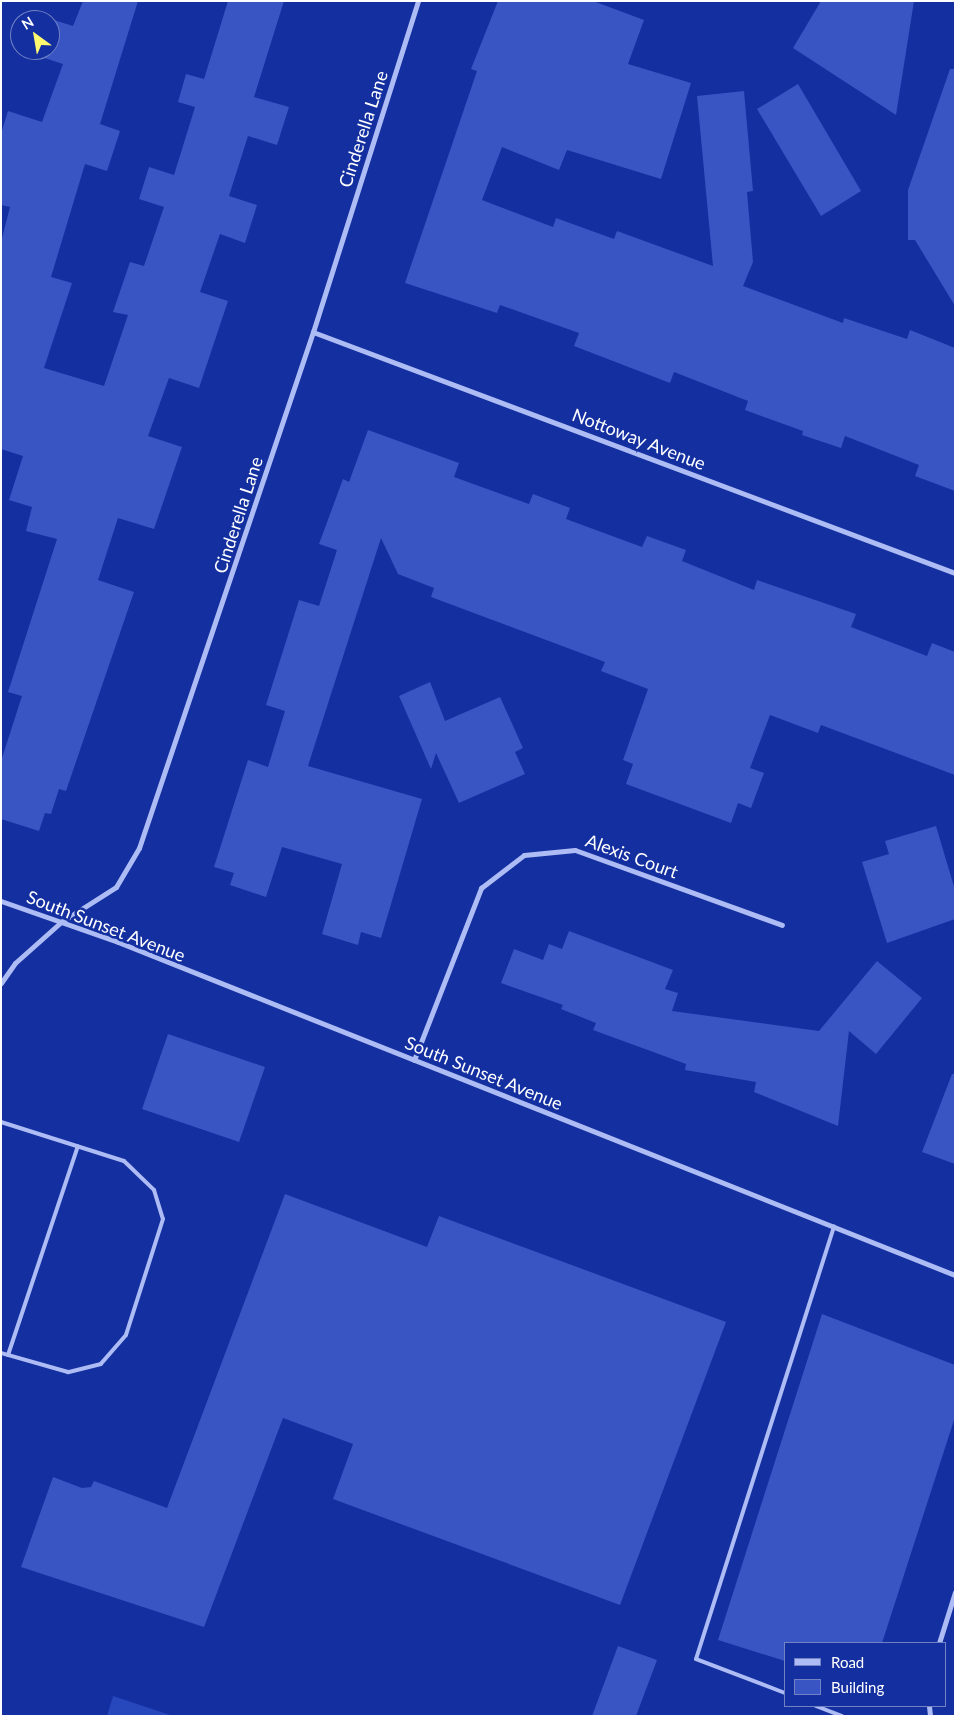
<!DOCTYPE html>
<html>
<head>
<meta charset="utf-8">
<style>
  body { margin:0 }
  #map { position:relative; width:956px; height:1717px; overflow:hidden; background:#142f9f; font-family:Lato,sans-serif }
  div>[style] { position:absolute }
  .green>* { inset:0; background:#2747bd }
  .building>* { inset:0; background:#3955c4 }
  .lane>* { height:4px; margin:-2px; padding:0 2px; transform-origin:2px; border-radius:2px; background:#adbcf4 }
  .street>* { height:5px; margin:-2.5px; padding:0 2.5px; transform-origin:2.5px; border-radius:2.5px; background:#adbcf4 }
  span { translate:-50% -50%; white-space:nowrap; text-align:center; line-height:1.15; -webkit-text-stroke:5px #142f9f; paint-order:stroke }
  .street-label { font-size:18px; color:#fff }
  .frame { position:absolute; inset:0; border:2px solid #fff; pointer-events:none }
  .legend { position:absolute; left:784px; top:1642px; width:162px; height:65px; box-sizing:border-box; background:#142f9f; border:1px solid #7282c5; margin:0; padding:6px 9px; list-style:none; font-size:15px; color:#fff }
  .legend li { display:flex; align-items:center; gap:10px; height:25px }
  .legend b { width:25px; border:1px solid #7282c5 }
  .north { position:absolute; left:10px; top:10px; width:50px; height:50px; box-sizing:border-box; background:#142f9f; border:1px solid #7282c5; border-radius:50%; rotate:328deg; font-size:14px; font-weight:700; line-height:20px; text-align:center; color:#fff }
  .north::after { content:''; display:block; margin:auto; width:18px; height:22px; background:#fff970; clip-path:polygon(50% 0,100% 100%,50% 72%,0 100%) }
</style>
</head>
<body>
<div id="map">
  <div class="green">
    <i style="clip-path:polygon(113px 1696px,173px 1716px,107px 1716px)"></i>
  </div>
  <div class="building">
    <i style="clip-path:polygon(83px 1px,138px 1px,100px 124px,120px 131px,107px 171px,85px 164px,51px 277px,72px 283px,44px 368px,104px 386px,128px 315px,113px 312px,130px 262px,144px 266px,164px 207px,139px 199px,149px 167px,174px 175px,195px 107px,178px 102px,186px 74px,204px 79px,228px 1px,284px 1px,254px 97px,289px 107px,277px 145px,248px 136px,229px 196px,257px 205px,245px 243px,220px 234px,200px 292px,228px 301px,199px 388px,169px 378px,148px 436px,182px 447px,154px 529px,118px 518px,98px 580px,134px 592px,66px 791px,59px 789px,51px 814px,45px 813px,39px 831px,1px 819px,1px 761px,22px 696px,8px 692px,57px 539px,26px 531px,32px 507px,9px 500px,23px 456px,1px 449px,1px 242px,10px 207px,1px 205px,1px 134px,8px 111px,42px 122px,63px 64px,29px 53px,50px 50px,50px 20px,39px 20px,41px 16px,73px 26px)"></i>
    <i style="clip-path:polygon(498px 1px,593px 1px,644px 20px,628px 64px,691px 83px,661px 179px,567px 150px,559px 170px,502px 147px,482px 200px,553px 227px,556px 218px,614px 239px,617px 231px,713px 266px,697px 96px,744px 91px,753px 191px,747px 192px,753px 262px,743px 286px,843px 323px,844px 318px,907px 339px,910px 330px,955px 348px,955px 491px,915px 476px,919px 465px,845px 436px,841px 448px,802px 435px,803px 431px,745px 410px,748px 401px,674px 372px,670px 383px,574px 346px,579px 333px,500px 305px,497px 313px,405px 283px,477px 71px,471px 69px)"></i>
    <i style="clip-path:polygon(821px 1px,914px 1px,896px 115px,793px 48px)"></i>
    <i style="clip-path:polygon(950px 69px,955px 69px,955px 306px,915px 240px,908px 240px,908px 190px)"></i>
    <i style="clip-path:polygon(798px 84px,861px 191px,821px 216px,757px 109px)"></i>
    <i style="clip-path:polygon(368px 430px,459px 463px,454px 477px,529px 504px,533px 494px,570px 508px,566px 519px,642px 547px,647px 536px,686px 550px,682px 561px,754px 590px,757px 580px,856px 614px,851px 627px,927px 656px,932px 643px,955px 652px,955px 775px,821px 725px,818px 733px,770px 715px,750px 768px,764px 773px,751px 808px,738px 803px,731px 823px,626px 784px,633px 764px,623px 760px,648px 689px,601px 671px,605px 662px,431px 597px,434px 588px,398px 574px,381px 538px,308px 766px,422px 799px,381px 938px,361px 932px,358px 945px,322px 934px,342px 864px,282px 847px,266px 897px,230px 885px,234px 873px,214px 867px,248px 760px,268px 767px,285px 711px,266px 705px,299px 600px,319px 606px,337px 550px,319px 544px,343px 479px,349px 482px)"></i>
    <i style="clip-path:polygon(430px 682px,445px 721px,500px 697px,523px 748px,515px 752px,525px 774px,459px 803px,436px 753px,431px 769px,399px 696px)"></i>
    <i style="clip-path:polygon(936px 826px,955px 890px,955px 919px,887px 943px,862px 862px,889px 854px,885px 841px)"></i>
    <i style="clip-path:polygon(569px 931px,673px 970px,665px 989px,678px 993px,672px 1011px,819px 1031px,877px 961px,922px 998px,876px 1054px,849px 1031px,838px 1126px,754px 1092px,756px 1082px,685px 1070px,686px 1064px,593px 1030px,596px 1023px,561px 1009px,563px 1005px,501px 983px,514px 949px,543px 960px,549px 944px,562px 949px)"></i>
    <i style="clip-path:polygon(168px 1034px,265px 1067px,239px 1142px,142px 1109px)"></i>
    <i style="clip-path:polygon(952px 1074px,955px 1074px,955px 1164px,922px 1152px)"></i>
    <i style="clip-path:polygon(285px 1194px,427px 1247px,439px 1216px,726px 1322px,620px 1605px,333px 1499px,353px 1444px,283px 1418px,204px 1627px,21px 1567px,53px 1477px,82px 1488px,91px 1487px,94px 1481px,167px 1508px)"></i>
    <i style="clip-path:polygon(822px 1314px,955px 1365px,955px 1417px,882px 1643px,785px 1643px,785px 1661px,718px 1640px)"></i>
    <i style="clip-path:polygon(618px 1646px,657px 1660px,636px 1716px,592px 1716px)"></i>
  </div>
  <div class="lane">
    <i style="left:1px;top:1122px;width:129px;rotate:17.6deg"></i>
    <i style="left:124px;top:1161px;width:42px;rotate:44deg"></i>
    <i style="left:154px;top:1190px;width:30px;rotate:73deg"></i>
    <i style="left:163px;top:1219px;width:122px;rotate:107.7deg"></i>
    <i style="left:126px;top:1335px;width:38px;rotate:131deg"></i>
    <i style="left:101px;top:1364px;width:34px;rotate:166deg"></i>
    <i style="left:68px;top:1372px;width:70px;rotate:-164.2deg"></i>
    <i style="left:8px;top:1355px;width:220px;rotate:-71.5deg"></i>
    <i style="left:785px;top:1693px;width:95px;rotate:-159.1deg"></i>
    <i style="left:696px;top:1659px;width:454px;rotate:-72.3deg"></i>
    <i style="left:816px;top:1706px;width:28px;rotate:21deg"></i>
  </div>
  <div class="street">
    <i style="left:313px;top:332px;width:686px;rotate:20.58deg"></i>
    <i style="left:1px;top:901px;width:124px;rotate:19.3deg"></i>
    <i style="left:118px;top:942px;width:901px;rotate:21.7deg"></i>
    <i style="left:1px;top:983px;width:24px;rotate:-55deg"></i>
    <i style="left:15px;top:963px;width:62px;rotate:-41.7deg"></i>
    <i style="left:61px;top:922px;width:65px;rotate:-32.5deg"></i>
    <i style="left:116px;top:887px;width:45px;rotate:-59.5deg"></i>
    <i style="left:139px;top:848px;width:545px;rotate:-71.37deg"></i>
    <i style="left:313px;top:332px;width:347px;rotate:-72.4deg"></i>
    <i style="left:414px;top:1060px;width:185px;rotate:-68.7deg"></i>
    <i style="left:481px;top:888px;width:54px;rotate:-37.5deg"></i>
    <i style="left:524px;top:855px;width:51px;rotate:-5.6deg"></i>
    <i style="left:575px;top:850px;width:220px;rotate:19.9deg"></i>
    <i style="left:939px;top:1643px;width:53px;rotate:-72.6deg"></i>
    <i style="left:929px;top:1706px;width:10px;rotate:84deg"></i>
  </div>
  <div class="street-label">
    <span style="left:363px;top:129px;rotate:-72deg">Cinderella Lane</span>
    <span style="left:639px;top:439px;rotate:21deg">Nottoway Avenue</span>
    <span style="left:238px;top:515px;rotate:-72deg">Cinderella Lane</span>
    <span style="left:632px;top:856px;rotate:20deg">Alexis Court</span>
    <span style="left:106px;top:926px;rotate:21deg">South Sunset Avenue</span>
    <span style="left:484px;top:1073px;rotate:22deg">South Sunset Avenue</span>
  </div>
  <div class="frame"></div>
  <ul class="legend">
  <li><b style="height:6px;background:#adbcf4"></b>Road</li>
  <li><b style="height:14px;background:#3955c4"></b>Building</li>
  </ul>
  <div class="north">N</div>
</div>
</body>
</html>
